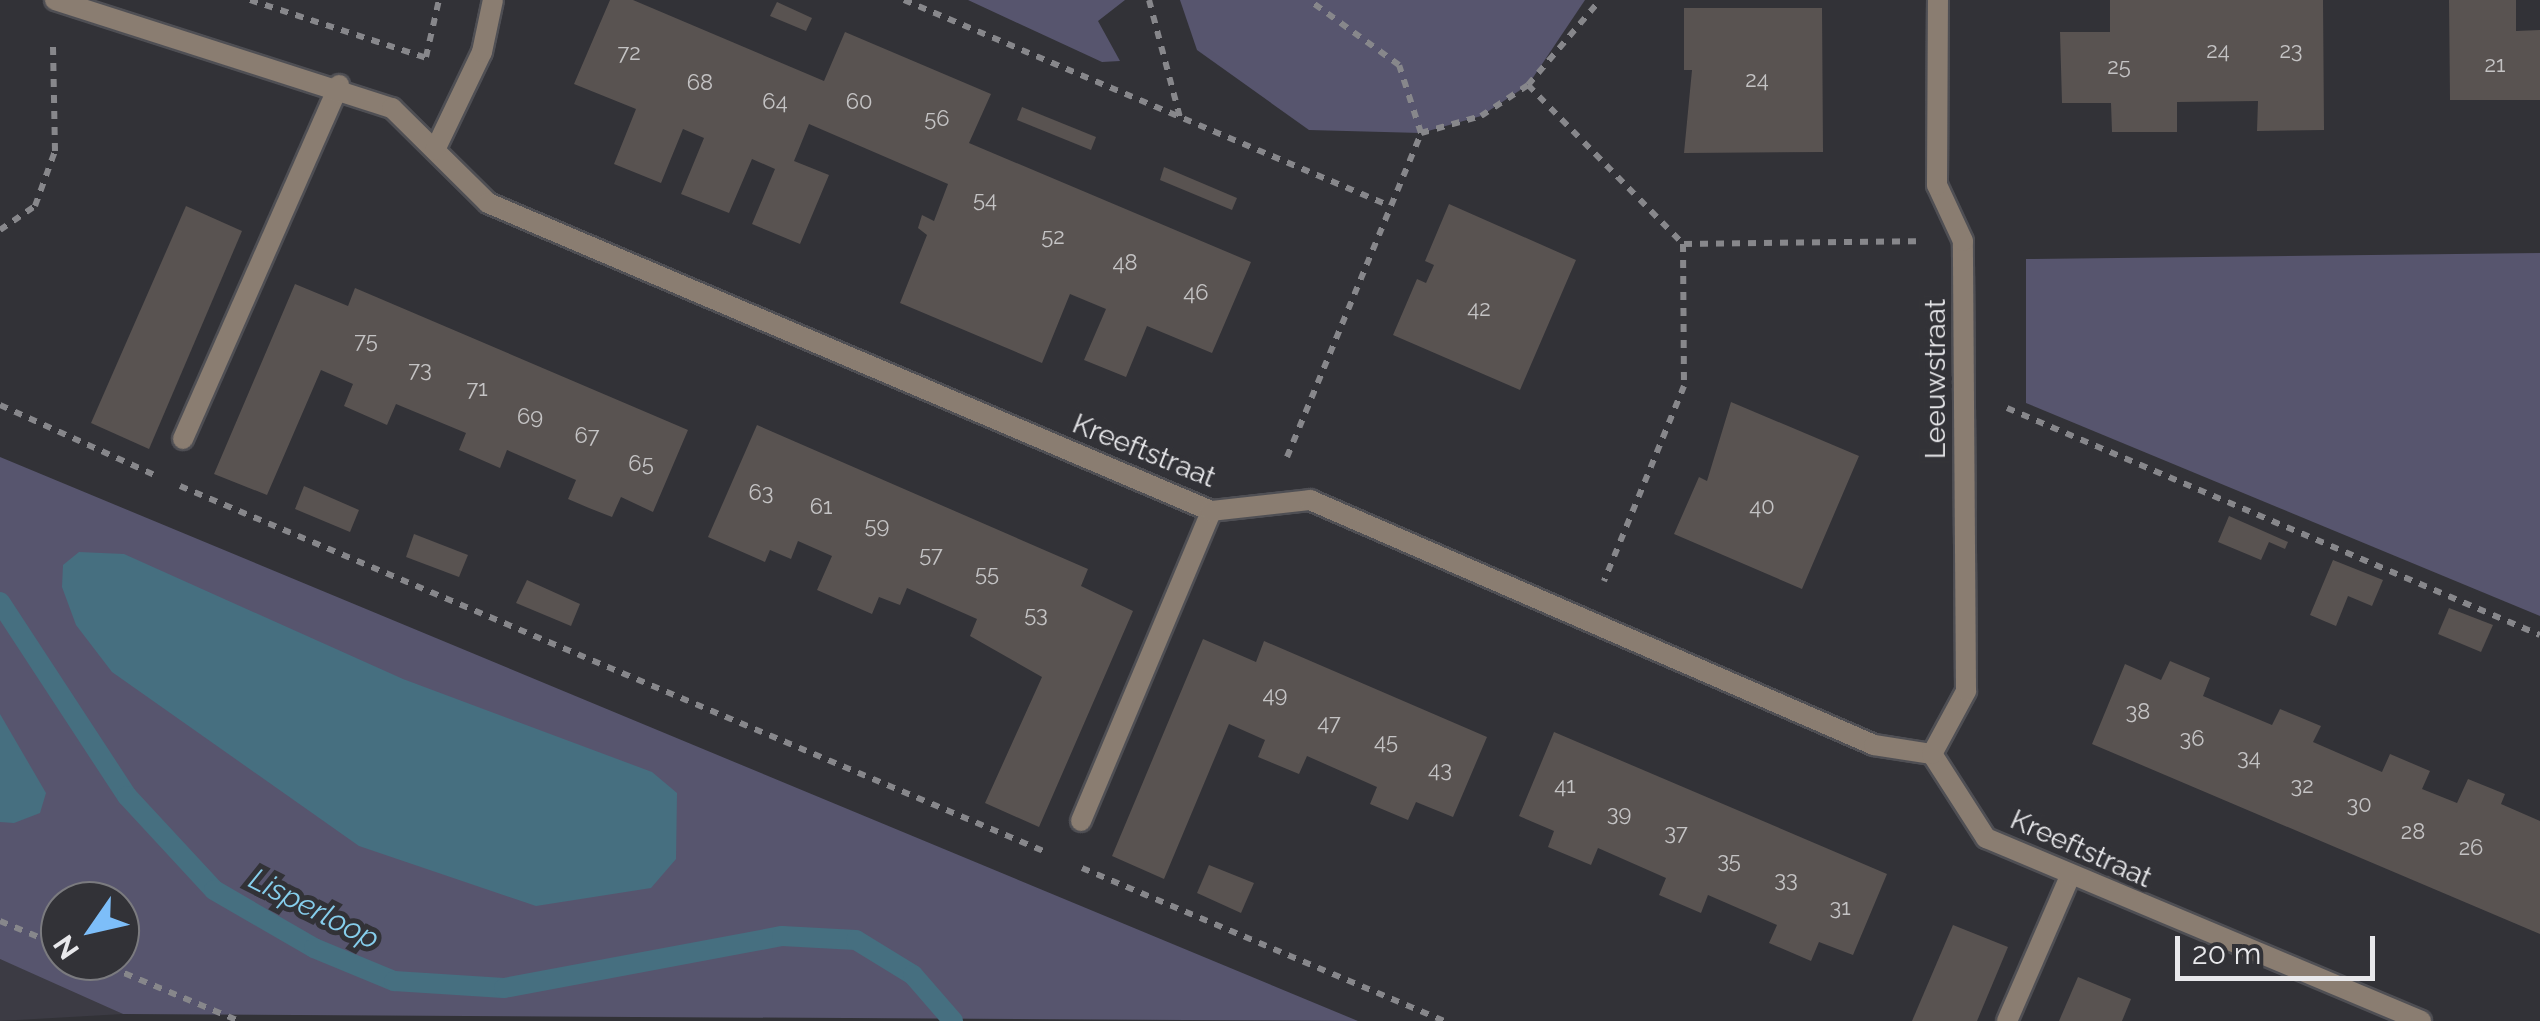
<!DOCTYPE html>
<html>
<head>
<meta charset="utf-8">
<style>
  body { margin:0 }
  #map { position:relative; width:2540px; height:1021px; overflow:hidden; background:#323237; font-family:Raleway,sans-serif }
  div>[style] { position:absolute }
  .built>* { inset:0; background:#3c3b44 }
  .green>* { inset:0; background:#57556e }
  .water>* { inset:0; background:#466f80 }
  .stream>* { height:20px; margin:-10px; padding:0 10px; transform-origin:10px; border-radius:10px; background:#466f80 }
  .building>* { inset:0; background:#595351 }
  .path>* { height:6px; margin-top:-3px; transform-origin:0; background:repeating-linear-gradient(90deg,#87878b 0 8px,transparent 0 16px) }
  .roads { filter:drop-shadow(2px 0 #4f4f54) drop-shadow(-2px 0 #4f4f54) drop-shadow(0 2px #4f4f54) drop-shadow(0 -2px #4f4f54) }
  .service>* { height:20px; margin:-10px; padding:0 10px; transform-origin:10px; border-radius:10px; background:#8a7d71 }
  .minor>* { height:20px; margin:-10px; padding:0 10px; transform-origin:10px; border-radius:10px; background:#8a7d71 }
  span { translate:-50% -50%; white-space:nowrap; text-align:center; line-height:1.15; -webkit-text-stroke:10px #323237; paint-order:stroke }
  .number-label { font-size:22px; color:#c4c3c4 }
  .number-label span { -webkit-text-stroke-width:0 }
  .street-label { font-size:28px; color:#e8e8eb }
  .water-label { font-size:30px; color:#86ceec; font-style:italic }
  .north { position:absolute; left:40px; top:881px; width:100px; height:100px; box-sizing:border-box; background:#323237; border:2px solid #7b7b7f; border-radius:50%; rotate:236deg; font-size:28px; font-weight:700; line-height:40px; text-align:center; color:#e8e8eb }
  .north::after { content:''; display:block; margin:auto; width:35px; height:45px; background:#7dbef9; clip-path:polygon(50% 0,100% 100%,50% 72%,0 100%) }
  .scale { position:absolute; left:2175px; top:936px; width:200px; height:45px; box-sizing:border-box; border:5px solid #e8e8eb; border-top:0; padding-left:12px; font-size:30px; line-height:35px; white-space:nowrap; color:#e8e8eb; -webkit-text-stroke:8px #323237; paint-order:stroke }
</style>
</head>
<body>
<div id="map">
  <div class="built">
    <i style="clip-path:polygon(0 959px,55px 981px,123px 1014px,0 1021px)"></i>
  </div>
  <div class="green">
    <i style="clip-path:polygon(968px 0,1125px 0,1098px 21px,1120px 61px,1102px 62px)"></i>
    <i style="clip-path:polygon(1180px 0,1585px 0,1528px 85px,1481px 116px,1421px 133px,1309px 130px,1197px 50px)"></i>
    <i style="clip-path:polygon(2540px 253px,2540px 616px,2026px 403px,2026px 259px)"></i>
    <i style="clip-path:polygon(evenodd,0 457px,1358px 1021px,123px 1014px,0 959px,0 457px,60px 901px,120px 901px,120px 961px,60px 961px,60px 901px)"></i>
  </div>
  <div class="water">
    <i style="clip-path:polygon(79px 552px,124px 554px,403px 679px,652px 772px,677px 793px,676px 859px,651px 888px,536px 906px,359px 846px,112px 672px,76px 625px,62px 587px,63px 565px)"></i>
    <i style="clip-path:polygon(0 714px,46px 793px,40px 813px,14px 823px,0 822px)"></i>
  </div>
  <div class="stream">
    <i style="left:0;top:602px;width:232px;rotate:56.8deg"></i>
    <i style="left:127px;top:796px;width:128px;rotate:47.2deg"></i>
    <i style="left:214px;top:890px;width:116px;rotate:30.1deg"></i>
    <i style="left:314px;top:948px;width:87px;rotate:22.4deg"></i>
    <i style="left:394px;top:981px;width:110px;rotate:3.6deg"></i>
    <i style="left:504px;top:988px;width:283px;rotate:-10.6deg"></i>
    <i style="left:782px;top:936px;width:74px;rotate:3.1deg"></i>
    <i style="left:856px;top:940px;width:67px;rotate:31.6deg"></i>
    <i style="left:913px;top:975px;width:61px;rotate:49deg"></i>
  </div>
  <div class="building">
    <i style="clip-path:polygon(610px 0,633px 0,824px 81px,845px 32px,991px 94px,969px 143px,1251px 262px,1212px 353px,1147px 326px,1126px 377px,1084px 360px,1106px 309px,1070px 294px,1042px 363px,900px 303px,927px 235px,918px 228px,922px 215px,934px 221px,948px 184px,809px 124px,794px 161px,829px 175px,800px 244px,752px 224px,775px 169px,752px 159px,729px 213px,681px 194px,704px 138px,683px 129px,661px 183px,614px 164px,636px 109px,574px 84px)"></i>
    <i style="clip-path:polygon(2110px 0,2323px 0,2324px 130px,2257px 131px,2258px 101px,2177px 102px,2177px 132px,2112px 132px,2111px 103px,2062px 103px,2060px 32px,2110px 32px)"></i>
    <i style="clip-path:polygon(2449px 0,2516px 0,2516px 31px,2540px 30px,2540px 100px,2450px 100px)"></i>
    <i style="clip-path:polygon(777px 2px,812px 18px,806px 31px,770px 16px)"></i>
    <i style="clip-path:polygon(1684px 8px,1822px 8px,1823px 152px,1684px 153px,1692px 70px,1684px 70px)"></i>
    <i style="clip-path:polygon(1022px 107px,1096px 137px,1091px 150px,1017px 120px)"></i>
    <i style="clip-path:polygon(1164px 167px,1237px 198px,1232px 210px,1160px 180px)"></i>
    <i style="clip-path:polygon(1449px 204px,1576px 260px,1520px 390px,1393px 335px,1417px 279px,1426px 283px,1434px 265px,1425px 261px)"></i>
    <i style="clip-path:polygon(186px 206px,242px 231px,149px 449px,91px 423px)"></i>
    <i style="clip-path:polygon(295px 284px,348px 306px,355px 288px,688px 430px,653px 512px,621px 497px,612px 517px,589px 508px,568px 499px,576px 480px,507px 450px,500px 468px,459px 450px,466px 433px,396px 404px,387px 425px,344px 406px,353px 384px,321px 370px,267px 495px,214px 474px)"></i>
    <i style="clip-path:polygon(1731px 402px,1859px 456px,1802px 589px,1674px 534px,1699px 477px,1707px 481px)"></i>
    <i style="clip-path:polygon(757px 425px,1088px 569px,1081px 586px,1133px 611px,1039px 827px,985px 803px,1042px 677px,970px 636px,977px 619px,907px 588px,900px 605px,879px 597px,872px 614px,817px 590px,832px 556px,798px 541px,791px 559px,770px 550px,765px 562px,708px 537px)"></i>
    <i style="clip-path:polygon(304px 486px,359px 510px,350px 532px,295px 509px)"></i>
    <i style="clip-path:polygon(2229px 516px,2288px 542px,2285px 549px,2269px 542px,2261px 560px,2218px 542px)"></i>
    <i style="clip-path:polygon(414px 534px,468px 555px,459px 577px,406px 557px)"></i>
    <i style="clip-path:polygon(2333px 560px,2383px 580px,2372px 606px,2348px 596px,2336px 626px,2310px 615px)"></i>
    <i style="clip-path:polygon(527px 580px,580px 604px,571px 626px,516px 603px)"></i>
    <i style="clip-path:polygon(2449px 608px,2493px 625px,2481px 652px,2438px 634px)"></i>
    <i style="clip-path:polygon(1203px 639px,1256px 662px,1264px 641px,1487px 737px,1453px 817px,1416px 802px,1408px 820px,1370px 804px,1377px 787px,1307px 756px,1299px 774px,1258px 757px,1265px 740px,1229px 724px,1164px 879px,1112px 856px)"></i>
    <i style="clip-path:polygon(2170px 661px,2210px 678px,2203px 696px,2272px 725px,2280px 709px,2321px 726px,2313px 742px,2382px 772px,2390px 754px,2430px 771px,2422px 789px,2457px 803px,2468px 779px,2505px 794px,2501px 804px,2540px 821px,2540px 934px,2092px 744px,2125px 664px,2161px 680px)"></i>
    <i style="clip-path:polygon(1554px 732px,1887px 874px,1853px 955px,1819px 942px,1811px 961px,1769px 943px,1777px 925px,1708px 895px,1701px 913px,1659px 895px,1666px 878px,1598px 848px,1591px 865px,1548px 847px,1554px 831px,1519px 816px)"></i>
    <i style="clip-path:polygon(1209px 865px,1254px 883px,1241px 913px,1197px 893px)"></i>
    <i style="clip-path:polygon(1953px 925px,2008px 947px,1977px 1021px,1912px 1021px)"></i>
    <i style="clip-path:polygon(2078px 977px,2131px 999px,2122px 1021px,2059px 1021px)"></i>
  </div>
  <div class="path">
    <i style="left:250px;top:0;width:188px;rotate:18.2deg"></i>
    <i style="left:904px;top:0;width:528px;rotate:22.97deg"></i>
    <i style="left:1149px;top:0;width:121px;rotate:75.2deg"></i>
    <i style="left:426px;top:57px;width:58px;rotate:-77.2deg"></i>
    <i style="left:1528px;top:85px;width:111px;rotate:-49.7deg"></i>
    <i style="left:1421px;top:133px;width:62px;rotate:-15.8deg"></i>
    <i style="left:1481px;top:116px;width:56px;rotate:-33.4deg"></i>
    <i style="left:1528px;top:85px;width:222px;rotate:45.7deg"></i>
    <i style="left:1683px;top:244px;width:142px;rotate:89.6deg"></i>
    <i style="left:1684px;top:386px;width:211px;rotate:112.3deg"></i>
    <i style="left:0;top:230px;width:42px;rotate:-34.4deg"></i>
    <i style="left:35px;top:206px;width:59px;rotate:-70deg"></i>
    <i style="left:55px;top:151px;width:105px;rotate:-91.1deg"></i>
    <i style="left:1684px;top:244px;width:232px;rotate:-0.7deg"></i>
    <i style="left:0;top:405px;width:169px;rotate:24.4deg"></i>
    <i style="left:2007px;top:408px;width:579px;rotate:23.07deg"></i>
    <i style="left:1287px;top:457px;width:351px;rotate:-67.5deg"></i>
    <i style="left:1421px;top:133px;width:71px;rotate:-107.9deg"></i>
    <i style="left:1399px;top:65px;width:111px;rotate:-144.2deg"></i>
    <i style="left:180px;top:486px;width:942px;rotate:22.92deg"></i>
    <i style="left:1082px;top:868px;width:394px;rotate:22.9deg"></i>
    <i style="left:0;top:921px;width:65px;rotate:22.6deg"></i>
    <i style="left:95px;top:961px;width:156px;rotate:22.6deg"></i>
  </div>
  <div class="roads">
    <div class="service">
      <i style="left:183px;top:439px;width:387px;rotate:-66.2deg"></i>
      <i style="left:1081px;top:821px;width:336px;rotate:-67.2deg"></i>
      <i style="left:2007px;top:1021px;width:158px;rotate:-66.5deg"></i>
    </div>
    <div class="minor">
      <i style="left:55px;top:0;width:354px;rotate:17.8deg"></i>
      <i style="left:392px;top:108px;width:135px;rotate:44.7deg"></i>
      <i style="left:488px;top:203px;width:786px;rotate:23.07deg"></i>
      <i style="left:1211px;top:511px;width:100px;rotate:-6.3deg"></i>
      <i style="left:1310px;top:500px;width:615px;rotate:23.48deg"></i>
      <i style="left:1874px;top:745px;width:59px;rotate:8.8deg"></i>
      <i style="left:1932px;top:754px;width:100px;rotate:57.3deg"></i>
      <i style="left:1986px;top:838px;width:472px;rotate:22.8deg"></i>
      <i style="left:435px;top:150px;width:109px;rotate:-64.4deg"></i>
      <i style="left:482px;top:52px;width:53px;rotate:-78.1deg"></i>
      <i style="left:1932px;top:754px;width:72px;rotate:-61.6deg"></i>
      <i style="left:1966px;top:691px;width:450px;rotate:-90.4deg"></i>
      <i style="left:1963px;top:241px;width:62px;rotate:-114.9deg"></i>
      <i style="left:1937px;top:185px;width:185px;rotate:-89.7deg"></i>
    </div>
  </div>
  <div class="number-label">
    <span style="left:2218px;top:51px">24</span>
    <span style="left:2291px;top:51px">23</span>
    <span style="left:629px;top:53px">72</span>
    <span style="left:2495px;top:65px">21</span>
    <span style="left:2119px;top:67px">25</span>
    <span style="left:1757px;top:80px">24</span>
    <span style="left:700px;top:83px">68</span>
    <span style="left:775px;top:102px">64</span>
    <span style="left:859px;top:102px">60</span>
    <span style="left:937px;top:119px">56</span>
    <span style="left:985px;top:200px">54</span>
    <span style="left:1053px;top:237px">52</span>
    <span style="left:1125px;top:263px">48</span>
    <span style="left:1196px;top:293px">46</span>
    <span style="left:1479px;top:309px">42</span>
    <span style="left:366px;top:341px">75</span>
    <span style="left:420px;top:370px">73</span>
    <span style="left:477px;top:389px">71</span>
    <span style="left:530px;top:417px">69</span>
    <span style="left:587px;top:436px">67</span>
    <span style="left:641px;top:464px">65</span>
    <span style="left:761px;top:493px">63</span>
    <span style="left:821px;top:507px">61</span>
    <span style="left:1762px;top:507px">40</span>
    <span style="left:877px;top:526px">59</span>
    <span style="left:931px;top:555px">57</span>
    <span style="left:987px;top:574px">55</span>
    <span style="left:1036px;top:615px">53</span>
    <span style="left:1275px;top:695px">49</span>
    <span style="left:2138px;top:712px">38</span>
    <span style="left:1329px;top:723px">47</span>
    <span style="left:2192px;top:739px">36</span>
    <span style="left:1386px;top:742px">45</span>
    <span style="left:2249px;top:758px">34</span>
    <span style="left:1440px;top:770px">43</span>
    <span style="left:1565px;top:786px">41</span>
    <span style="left:2302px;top:786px">32</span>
    <span style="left:2359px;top:805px">30</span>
    <span style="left:1619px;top:814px">39</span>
    <span style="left:2413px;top:832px">28</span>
    <span style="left:1676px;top:833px">37</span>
    <span style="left:2471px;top:848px">26</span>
    <span style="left:1729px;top:861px">35</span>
    <span style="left:1786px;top:880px">33</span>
    <span style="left:1840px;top:908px">31</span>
  </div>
  <div class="street-label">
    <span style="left:1936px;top:379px;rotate:-90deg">Leeuwstraat</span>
    <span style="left:1144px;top:451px;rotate:22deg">Kreeftstraat</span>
    <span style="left:2081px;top:849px;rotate:24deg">Kreeftstraat</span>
  </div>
  <div class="water-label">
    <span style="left:314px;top:909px;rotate:27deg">Lisperloop</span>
  </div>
  <div class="north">N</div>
  <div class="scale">20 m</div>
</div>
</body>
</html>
